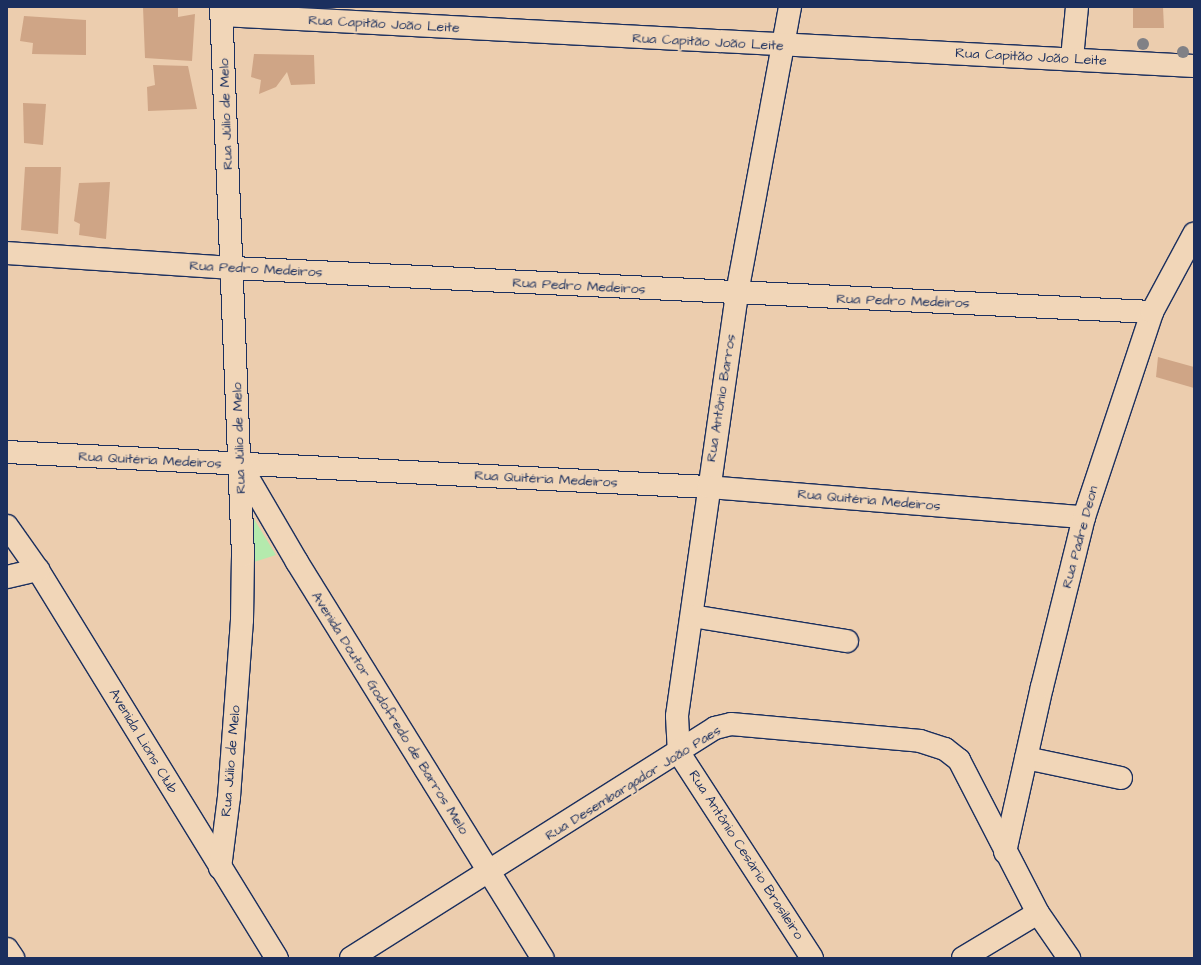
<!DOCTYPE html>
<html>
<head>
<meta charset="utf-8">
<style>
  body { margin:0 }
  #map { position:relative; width:1201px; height:965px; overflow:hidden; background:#eccdae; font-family:"Architects Daughter",sans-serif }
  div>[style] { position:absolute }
  .green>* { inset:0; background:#b4eaad }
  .building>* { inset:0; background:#cfa586 }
  .roads { filter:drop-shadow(1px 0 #1b2f5e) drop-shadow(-1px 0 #1b2f5e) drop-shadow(0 1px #1b2f5e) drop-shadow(0 -1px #1b2f5e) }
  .minor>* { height:22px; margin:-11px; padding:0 11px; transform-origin:11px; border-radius:11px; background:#f1d6b8 }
  .tertiary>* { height:22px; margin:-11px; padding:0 11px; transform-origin:11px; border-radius:11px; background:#f1d6b8 }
  .trees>* { width:12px; height:12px; margin:-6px; border-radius:50%; background:#818186 }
  span { translate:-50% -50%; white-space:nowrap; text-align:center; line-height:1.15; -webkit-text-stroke:3.5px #f1d6b8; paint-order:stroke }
  .street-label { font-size:14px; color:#1b2f5e }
  .frame { position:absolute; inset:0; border:8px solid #1b2f5e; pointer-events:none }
</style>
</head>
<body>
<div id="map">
  <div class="green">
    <i style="clip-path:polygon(251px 514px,276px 555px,251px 563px)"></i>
  </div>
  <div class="building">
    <i style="clip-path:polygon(143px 7px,178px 7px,178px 17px,195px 14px,192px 61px,145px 58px)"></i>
    <i style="clip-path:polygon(1133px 7px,1163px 7px,1164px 28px,1133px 28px)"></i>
    <i style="clip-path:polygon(24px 16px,86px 20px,86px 55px,32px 54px,33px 43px,20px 41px)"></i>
    <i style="clip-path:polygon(254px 54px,314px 55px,315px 84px,291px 85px,287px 72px,276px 87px,259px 94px,261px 80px,251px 77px)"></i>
    <i style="clip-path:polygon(153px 65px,188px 66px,197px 109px,148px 111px,147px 87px,155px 85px)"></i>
    <i style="clip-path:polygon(23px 103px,46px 104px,43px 145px,24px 143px)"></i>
    <i style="clip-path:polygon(25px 167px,61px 167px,58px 234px,21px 230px)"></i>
    <i style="clip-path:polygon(110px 182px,106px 239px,79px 235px,80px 224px,74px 221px,79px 183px)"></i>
    <i style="clip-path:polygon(1158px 357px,1194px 367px,1194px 388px,1156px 377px)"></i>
  </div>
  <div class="roads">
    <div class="minor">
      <i style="left:790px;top:7px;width:292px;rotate:100.5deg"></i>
      <i style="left:737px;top:294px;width:426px;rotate:98.1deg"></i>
      <i style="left:677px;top:716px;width:37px;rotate:87deg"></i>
      <i style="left:679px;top:753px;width:244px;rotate:57deg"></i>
      <i style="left:1072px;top:58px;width:51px;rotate:-84.4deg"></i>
      <i style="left:233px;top:268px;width:920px;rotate:2.74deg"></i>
      <i style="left:7px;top:452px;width:702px;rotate:2.86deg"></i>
      <i style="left:708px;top:487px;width:377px;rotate:4.6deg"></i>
      <i style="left:692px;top:616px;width:157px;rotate:9.2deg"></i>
      <i style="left:1026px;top:758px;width:97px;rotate:11.9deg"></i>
      <i style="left:1005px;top:852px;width:169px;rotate:-77.4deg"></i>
      <i style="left:1042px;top:687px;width:175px;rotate:-76.1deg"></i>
      <i style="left:1084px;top:517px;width:216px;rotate:-71.6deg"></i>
      <i style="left:1152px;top:312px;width:89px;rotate:-61.7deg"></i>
      <i style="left:351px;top:958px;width:431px;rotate:-32.3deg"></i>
      <i style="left:715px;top:728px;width:16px;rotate:-14deg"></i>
      <i style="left:731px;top:724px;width:190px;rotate:5.1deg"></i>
      <i style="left:920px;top:741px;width:26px;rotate:18deg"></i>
      <i style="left:945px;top:749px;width:18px;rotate:38deg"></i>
      <i style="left:959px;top:760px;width:172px;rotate:62.7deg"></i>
      <i style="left:1038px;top:913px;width:55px;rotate:55.4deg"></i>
      <i style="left:963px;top:958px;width:87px;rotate:-31deg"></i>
    </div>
    <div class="tertiary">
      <i style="left:222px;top:15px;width:973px;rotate:3deg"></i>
      <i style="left:7px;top:253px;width:226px;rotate:3.8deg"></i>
      <i style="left:241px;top:466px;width:111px;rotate:59.7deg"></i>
      <i style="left:297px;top:562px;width:466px;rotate:58.2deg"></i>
      <i style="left:7px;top:526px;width:54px;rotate:54.8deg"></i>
      <i style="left:38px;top:570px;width:456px;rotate:58.4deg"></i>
      <i style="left:7px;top:577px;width:32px;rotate:-13deg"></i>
      <i style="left:220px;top:868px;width:72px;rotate:-82.8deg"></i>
      <i style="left:229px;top:797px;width:177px;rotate:-85.8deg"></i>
      <i style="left:242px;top:620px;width:64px;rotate:-89.1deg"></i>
      <i style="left:243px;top:556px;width:549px;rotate:-92.29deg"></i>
      <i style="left:7px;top:949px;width:11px;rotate:56deg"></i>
    </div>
  </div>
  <div class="trees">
    <i style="left:1143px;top:44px"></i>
    <i style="left:1183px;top:52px"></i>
  </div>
  <div class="street-label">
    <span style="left:384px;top:24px;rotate:3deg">Rua Capitão João Leite</span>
    <span style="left:708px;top:42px;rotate:3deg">Rua Capitão João Leite</span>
    <span style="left:1031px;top:57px;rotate:3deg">Rua Capitão João Leite</span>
    <span style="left:226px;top:114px;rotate:-92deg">Rua Júlio de Melo</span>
    <span style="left:256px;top:269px;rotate:3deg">Rua Pedro Medeiros</span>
    <span style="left:579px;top:286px;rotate:3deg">Rua Pedro Medeiros</span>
    <span style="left:903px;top:301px;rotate:2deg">Rua Pedro Medeiros</span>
    <span style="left:721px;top:398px;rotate:-81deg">Rua Antônio Barros</span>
    <span style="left:239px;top:438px;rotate:-92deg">Rua Júlio de Melo</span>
    <span style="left:150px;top:460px;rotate:3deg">Rua Quitéria Medeiros</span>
    <span style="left:546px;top:479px;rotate:3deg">Rua Quitéria Medeiros</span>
    <span style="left:869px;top:500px;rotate:5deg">Rua Quitéria Medeiros</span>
    <span style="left:1080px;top:537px;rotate:-75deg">Rua Padre Deon</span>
    <span style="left:390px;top:713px;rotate:58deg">Avenida Doutor Godofredo de Barros Melo</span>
    <span style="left:143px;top:741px;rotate:59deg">Avenida Lions Club</span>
    <span style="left:231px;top:761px;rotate:-85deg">Rua Júlio de Melo</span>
    <span style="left:633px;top:783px;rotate:-32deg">Rua Desembargador João Paes</span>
    <span style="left:746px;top:855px;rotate:57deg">Rua Antônio Cesário Brasileiro</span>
  </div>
  <div class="frame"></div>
</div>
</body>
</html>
